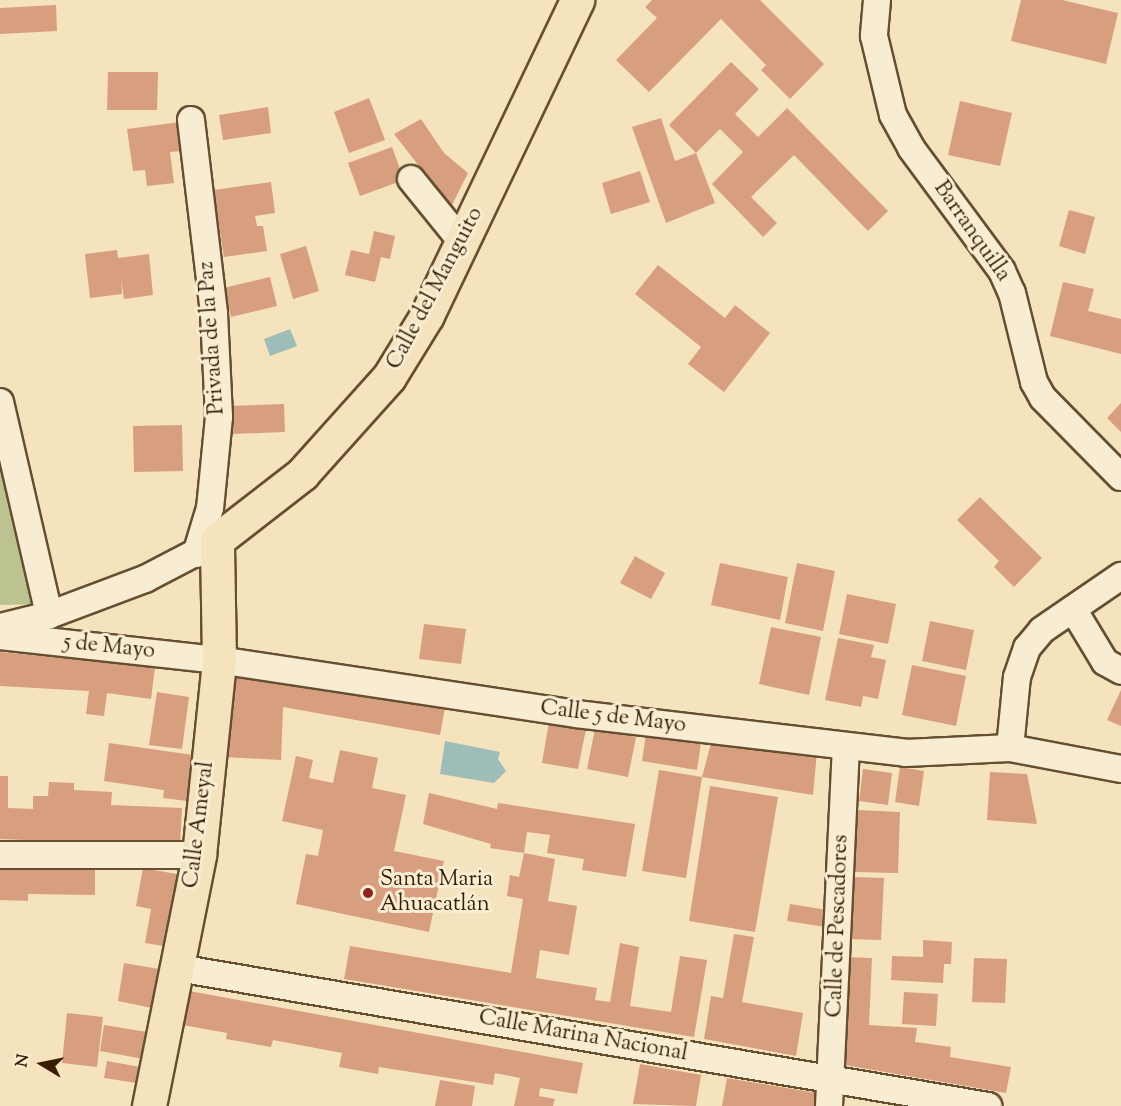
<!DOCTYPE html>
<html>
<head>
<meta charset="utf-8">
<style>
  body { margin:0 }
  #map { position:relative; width:1121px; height:1106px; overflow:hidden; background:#f4e3bc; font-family:"Sorts Mill Goudy",serif }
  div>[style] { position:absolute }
  .green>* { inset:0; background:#bcc390 }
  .water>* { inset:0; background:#9ebdb9 }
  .building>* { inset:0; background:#d79f80 }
  .roads { filter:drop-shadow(2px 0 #664e31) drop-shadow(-2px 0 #664e31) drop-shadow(0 2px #664e31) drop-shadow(0 -2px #664e31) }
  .minor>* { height:26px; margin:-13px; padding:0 13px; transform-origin:13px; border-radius:13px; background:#f8edd3 }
  .major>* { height:33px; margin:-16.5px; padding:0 16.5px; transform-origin:16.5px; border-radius:16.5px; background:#f4e3bc }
  .dots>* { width:16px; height:16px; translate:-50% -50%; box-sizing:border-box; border:3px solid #f8edd3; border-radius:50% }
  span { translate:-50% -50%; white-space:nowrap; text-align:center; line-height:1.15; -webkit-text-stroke:6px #f8edd3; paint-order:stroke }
  .street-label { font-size:22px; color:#361d03 }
  .poi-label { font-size:22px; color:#361d03 }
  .left { translate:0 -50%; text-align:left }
  .north { position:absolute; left:12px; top:1034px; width:60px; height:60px; -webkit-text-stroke:4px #f8edd3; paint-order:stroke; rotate:280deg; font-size:16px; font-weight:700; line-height:24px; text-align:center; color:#361d03 }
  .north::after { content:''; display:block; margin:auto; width:21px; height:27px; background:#361d03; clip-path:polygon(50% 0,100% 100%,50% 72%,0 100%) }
</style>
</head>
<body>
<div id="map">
  <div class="green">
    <i style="clip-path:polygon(0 426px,40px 604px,0 605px)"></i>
  </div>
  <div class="water">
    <i style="clip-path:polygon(290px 329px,297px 346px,270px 356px,264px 339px)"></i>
    <i style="clip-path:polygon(445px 741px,500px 752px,498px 759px,506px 771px,494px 783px,440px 774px)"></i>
  </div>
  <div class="building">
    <i style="clip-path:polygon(652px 0,760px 0,824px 64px,790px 99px,761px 70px,766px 65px,721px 19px,649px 92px,616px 60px,657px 18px,645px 7px)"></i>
    <i style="clip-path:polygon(1021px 0,1062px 0,1118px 13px,1106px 64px,1011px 41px)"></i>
    <i style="clip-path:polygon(56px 5px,57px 31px,0 34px,0 8px)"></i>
    <i style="clip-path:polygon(731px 62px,759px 89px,735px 114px,758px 137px,787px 108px,888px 211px,868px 231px,794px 155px,751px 197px,777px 223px,763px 237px,712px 184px,743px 152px,720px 129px,696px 153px,669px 125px)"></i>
    <i style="clip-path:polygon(108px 72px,158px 72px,157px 110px,107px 110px)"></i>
    <i style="clip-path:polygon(369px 98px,385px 140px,349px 153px,334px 112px)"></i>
    <i style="clip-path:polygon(960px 101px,1012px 113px,1000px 166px,948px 155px)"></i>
    <i style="clip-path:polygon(268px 107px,271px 133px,223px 140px,219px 115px)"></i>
    <i style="clip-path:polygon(661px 118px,675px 161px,696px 153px,715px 203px,666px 223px,632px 127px)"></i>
    <i style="clip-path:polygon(421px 119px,444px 153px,468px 173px,451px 207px,394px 134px)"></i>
    <i style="clip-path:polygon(180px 122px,183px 151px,170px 152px,174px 183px,147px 186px,145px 170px,133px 171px,127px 129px)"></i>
    <i style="clip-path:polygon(392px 147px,404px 180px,360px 196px,348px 163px)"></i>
    <i style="clip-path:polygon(640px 171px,650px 202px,611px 214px,602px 183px)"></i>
    <i style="clip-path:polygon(271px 182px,275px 213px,255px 216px,257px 226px,263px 226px,267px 251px,224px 257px,219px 226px,213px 227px,207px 191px)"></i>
    <i style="clip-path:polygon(1069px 210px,1095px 217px,1085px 254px,1059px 246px)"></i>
    <i style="clip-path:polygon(374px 231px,395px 236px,390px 259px,381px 257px,375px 282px,345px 275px,351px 250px,369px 254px)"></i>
    <i style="clip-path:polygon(306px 246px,319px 291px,293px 299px,280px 254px)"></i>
    <i style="clip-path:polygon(117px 250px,118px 258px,149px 254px,153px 295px,124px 299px,121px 279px,122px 294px,90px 298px,85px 254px)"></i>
    <i style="clip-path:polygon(658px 265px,725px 318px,735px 305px,770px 333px,724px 392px,688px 364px,701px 347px,635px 294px)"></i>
    <i style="clip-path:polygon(270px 277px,277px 306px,231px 317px,224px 288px)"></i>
    <i style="clip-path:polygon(1063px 282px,1094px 289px,1088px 311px,1121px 319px,1121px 354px,1050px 336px)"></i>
    <i style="clip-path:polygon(1121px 403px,1121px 432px,1107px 418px)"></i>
    <i style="clip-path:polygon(284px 404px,285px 432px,231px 434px,230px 406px)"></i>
    <i style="clip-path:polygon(182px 425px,183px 471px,134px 472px,133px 426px)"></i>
    <i style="clip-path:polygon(980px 497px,1042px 558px,1014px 587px,994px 567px,999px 561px,957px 520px)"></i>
    <i style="clip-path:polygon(635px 556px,665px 573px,651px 599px,620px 583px)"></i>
    <i style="clip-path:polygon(720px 563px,788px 577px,780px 620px,711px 605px)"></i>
    <i style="clip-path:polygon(797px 563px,835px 571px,823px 631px,785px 623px)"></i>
    <i style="clip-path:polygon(847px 594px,896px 604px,888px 644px,839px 634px)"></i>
    <i style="clip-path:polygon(930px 621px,974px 630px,966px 670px,922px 661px)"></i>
    <i style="clip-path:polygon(424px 624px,466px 629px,461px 664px,419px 659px)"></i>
    <i style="clip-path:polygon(771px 627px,821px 637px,809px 695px,759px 684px)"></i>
    <i style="clip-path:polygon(838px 638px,874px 645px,871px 657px,886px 660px,878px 699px,863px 696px,861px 707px,825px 700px)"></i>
    <i style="clip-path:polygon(0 652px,155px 667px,151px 699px,107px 693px,104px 716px,86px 714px,89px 691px,0 686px)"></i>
    <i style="clip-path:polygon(912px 665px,966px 676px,956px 726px,902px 715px)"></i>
    <i style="clip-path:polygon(235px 670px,445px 707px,440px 735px,283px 707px,281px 760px,223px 757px)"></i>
    <i style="clip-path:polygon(1121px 690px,1121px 726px,1107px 720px)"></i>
    <i style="clip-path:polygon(157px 692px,189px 697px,182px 749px,149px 745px)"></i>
    <i style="clip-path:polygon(549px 722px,586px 729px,578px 769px,542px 763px)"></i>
    <i style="clip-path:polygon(595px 729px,636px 737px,628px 777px,587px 769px)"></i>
    <i style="clip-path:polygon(646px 734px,701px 743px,697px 770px,642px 761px)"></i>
    <i style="clip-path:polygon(713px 736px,817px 752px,813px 795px,702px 777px,686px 878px,642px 871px,659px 770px,702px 777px)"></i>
    <i style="clip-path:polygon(109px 743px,193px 755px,187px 801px,163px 798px,164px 790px,104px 781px)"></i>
    <i style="clip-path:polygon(340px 750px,378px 758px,372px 788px,406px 795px,394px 851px,444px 861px,429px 932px,296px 904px,306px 854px,318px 856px,323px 830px,282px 821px,296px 756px,313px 760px,309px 778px,333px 783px)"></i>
    <i style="clip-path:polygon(900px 767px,924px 771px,919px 806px,895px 802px)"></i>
    <i style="clip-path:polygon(863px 769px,892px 773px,888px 805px,859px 801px)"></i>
    <i style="clip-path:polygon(990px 772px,1027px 774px,1037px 824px,987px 820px)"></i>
    <i style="clip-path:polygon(0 776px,8px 776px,8px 808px,33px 809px,33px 796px,48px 796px,49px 782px,74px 783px,74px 790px,112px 792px,111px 805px,182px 808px,180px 846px,0 839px)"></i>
    <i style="clip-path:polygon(710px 786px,778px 797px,755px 932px,689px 921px)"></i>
    <i style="clip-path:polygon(429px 793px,497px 809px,498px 803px,635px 824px,626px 877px,582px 870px,584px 859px,547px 853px,550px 835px,527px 832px,524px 853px,490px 848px,491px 844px,423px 824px)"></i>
    <i style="clip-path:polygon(857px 810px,900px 812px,898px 873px,854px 872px)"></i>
    <i style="clip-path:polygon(524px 853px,555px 859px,548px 901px,577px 906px,569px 955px,540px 950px,536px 978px,597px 988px,595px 1000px,610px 1002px,620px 943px,639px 947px,630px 1006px,671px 1012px,680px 956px,707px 960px,694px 1037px,344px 979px,350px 946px,511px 973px,523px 899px,507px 896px,510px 875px,519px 877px)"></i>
    <i style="clip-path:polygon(0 863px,95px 864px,95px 895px,28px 894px,28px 901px,0 900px)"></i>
    <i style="clip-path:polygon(143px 868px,182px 875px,170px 947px,145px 943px,151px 909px,136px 906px)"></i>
    <i style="clip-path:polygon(853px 877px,884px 878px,881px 940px,851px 939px)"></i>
    <i style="clip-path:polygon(790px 904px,834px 911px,832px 928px,787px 921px)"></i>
    <i style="clip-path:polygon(734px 934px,754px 937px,742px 1002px,803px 1013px,796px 1056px,704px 1039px,711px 996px,723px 998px)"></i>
    <i style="clip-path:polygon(923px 940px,952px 942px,951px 964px,944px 964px,943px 983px,891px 980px,892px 956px,923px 957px)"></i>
    <i style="clip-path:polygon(845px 957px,872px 958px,869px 1025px,917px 1028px,915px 1042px,951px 1047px,950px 1057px,1011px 1067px,1006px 1093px,839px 1064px)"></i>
    <i style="clip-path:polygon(974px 958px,1007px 959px,1005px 1003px,972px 1002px)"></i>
    <i style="clip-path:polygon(124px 963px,159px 969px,152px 1008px,118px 1001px)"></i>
    <i style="clip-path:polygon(184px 990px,583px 1063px,577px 1094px,540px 1088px,539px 1096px,555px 1099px,553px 1106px,514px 1106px,520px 1078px,495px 1073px,493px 1085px,379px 1067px,378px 1074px,339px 1067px,342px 1053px,273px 1040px,271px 1047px,226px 1039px,227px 1033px,177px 1024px)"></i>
    <i style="clip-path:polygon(904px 992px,938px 994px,936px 1026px,902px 1024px)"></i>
    <i style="clip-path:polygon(67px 1013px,103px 1017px,97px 1067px,62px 1063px)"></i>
    <i style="clip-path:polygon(104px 1025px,147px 1032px,143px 1059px,100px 1051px)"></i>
    <i style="clip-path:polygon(107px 1061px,140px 1067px,137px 1083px,104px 1078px)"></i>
    <i style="clip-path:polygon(640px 1064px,701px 1075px,696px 1106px,633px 1104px)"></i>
    <i style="clip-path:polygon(727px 1078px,817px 1093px,815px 1106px,722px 1106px)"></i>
    <i style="clip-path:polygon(440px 1080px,475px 1086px,472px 1106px,435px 1106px)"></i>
  </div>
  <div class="roads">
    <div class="minor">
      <i style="left:877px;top:0;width:36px;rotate:95deg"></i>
      <i style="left:874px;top:36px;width:81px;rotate:76.5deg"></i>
      <i style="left:893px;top:115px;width:38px;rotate:61deg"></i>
      <i style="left:911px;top:148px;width:153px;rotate:53.5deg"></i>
      <i style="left:1002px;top:271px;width:24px;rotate:66deg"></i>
      <i style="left:1012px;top:293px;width:92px;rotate:76.1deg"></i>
      <i style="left:1034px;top:382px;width:18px;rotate:61deg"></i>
      <i style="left:1043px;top:398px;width:111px;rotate:45.4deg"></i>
      <i style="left:191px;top:120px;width:195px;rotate:83.2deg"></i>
      <i style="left:214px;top:314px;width:103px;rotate:87.2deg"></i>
      <i style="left:219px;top:417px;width:91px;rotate:95.6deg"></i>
      <i style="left:210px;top:508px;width:48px;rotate:106.9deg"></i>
      <i style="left:411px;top:179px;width:81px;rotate:51deg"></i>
      <i style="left:0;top:402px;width:219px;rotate:77deg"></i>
      <i style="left:1073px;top:609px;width:62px;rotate:58.9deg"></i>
      <i style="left:1105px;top:662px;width:18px;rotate:29deg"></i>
      <i style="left:0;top:627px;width:50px;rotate:-13.8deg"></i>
      <i style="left:49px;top:615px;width:103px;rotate:-20.6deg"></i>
      <i style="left:145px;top:579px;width:73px;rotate:-27.6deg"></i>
      <i style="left:0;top:636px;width:220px;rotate:6.3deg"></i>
      <i style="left:219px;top:660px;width:361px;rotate:8.6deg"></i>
      <i style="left:576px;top:714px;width:332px;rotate:6.7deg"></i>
      <i style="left:906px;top:753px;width:104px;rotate:-2.8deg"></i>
      <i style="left:1010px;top:748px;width:113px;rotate:10.7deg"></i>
      <i style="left:1010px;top:748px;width:71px;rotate:-84.4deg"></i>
      <i style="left:1017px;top:677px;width:31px;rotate:-71deg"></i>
      <i style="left:1027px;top:648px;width:23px;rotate:-50deg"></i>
      <i style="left:1042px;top:630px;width:96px;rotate:-34.4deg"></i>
      <i style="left:0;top:855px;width:199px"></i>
      <i style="left:178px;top:968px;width:822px;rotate:9.67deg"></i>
      <i style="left:829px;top:1106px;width:360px;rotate:-87.3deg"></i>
    </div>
    <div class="major">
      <i style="left:149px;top:1106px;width:256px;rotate:-78.7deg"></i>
      <i style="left:199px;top:855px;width:196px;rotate:-84.1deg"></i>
      <i style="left:219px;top:660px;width:120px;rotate:-91deg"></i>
      <i style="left:217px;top:540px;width:108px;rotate:-37.8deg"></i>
      <i style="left:302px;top:474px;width:130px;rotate:-48.1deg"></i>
      <i style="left:389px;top:377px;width:73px;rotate:-58.5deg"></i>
      <i style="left:427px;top:315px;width:349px;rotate:-64.5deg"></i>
    </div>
  </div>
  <div class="dots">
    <i style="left:368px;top:893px;background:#8f2418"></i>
  </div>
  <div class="street-label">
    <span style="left:971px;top:232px;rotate:55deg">Barranquilla</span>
    <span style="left:436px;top:289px;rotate:-62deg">Calle del Manguito</span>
    <span style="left:213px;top:338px;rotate:-94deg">Privada de la Paz</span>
    <span style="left:109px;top:648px;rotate:6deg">5 de Mayo</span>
    <span style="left:613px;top:718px;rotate:7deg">Calle 5 de Mayo</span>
    <span style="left:200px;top:825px;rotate:-83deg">Calle Ameyal</span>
    <span style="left:839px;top:926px;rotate:-88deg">Calle de Pescadores</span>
    <span style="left:583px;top:1037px;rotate:10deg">Calle Marina Nacional</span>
  </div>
  <div class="poi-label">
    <span class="left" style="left:380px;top:893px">Santa Maria<br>Ahuacatlán</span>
  </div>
  <div class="north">N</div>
</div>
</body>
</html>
